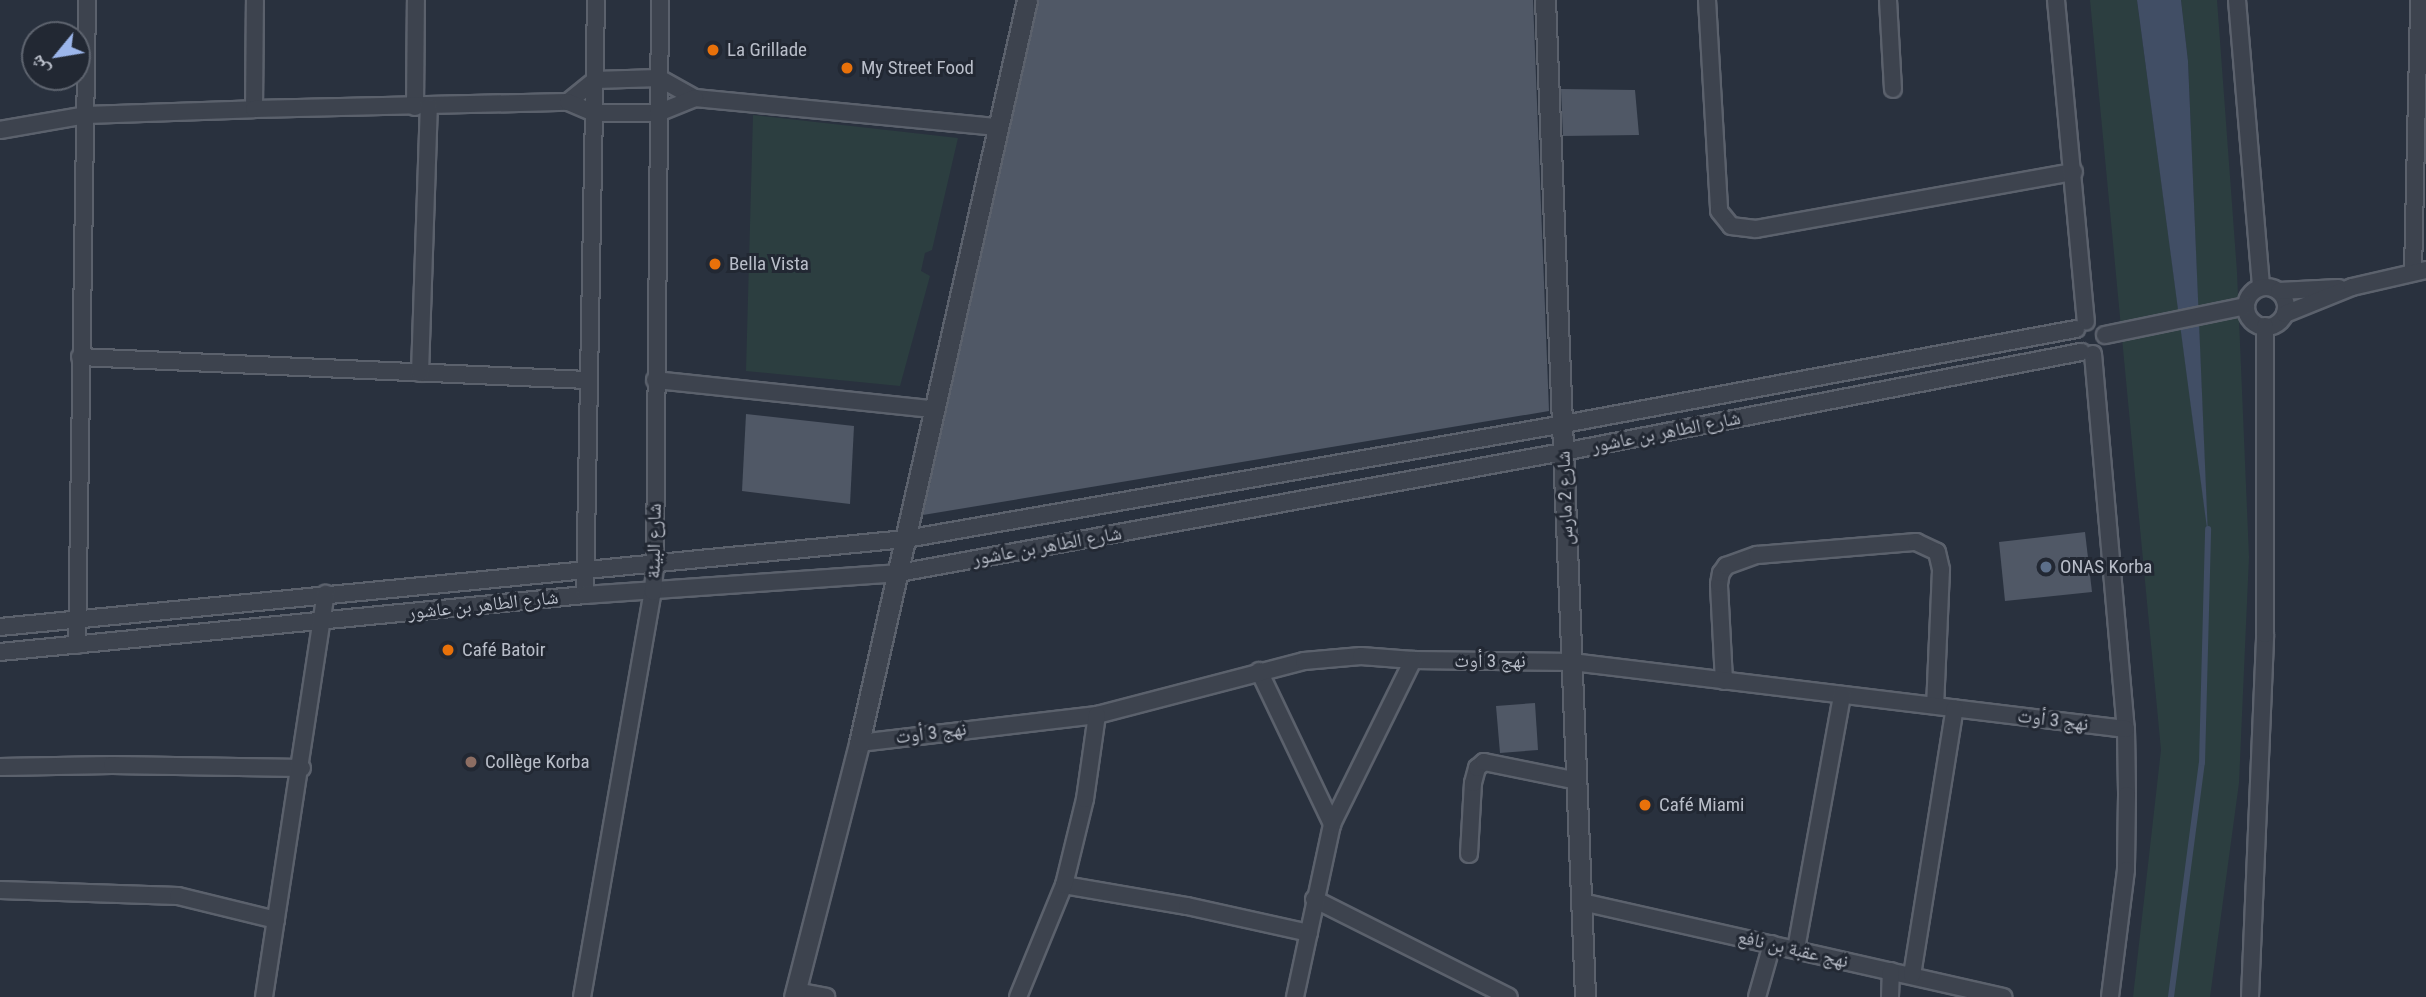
<!DOCTYPE html>
<html>
<head>
<meta charset="utf-8">
<style>
  body { margin:0 }
  #map { position:relative; width:2426px; height:997px; overflow:hidden; background:#29313e; font-family:"Roboto Condensed","Noto Naskh Arabic",sans-serif }
  div>[style] { position:absolute }
  .green>* { inset:0; background:#2c3e40 }
  .water>* { inset:0; background:#414e65 }
  .stream>* { height:6px; margin:-3px; padding:0 3px; transform-origin:3px; border-radius:3px; background:#414e65 }
  .building>* { inset:0; background:#505866 }
  .roads { filter:drop-shadow(2px 0 #5b616c) drop-shadow(-2px 0 #5b616c) drop-shadow(0 2px #5b616c) drop-shadow(0 -2px #5b616c) }
  .minor>* { height:16px; margin:-8px; padding:0 8px; transform-origin:8px; border-radius:8px; background:#3d434e }
  .minor>.ring { margin:-8px; padding:0; box-sizing:content-box; background:none; border:16px solid #3d434e; border-radius:50% }
  .tertiary>* { height:19px; margin:-9.5px; padding:0 9.5px; transform-origin:9.5px; border-radius:9.5px; background:#3d434e }
  .dots>* { width:19px; height:19px; translate:-50% -50%; box-sizing:border-box; border:4px solid #222833; border-radius:50% }
  span { translate:-50% -50%; white-space:nowrap; text-align:center; line-height:1.15; -webkit-text-stroke:6px #222833; paint-order:stroke }
  .poi-label { font-size:19px; color:#b9bec9 }
  .left { translate:0 -50%; text-align:left }
  .street-label { font-size:19px; color:#b9bec9 }
  .north { position:absolute; left:21px; top:21px; width:70px; height:70px; box-sizing:border-box; background:#222833; border:2px solid #5e646f; border-radius:50%; rotate:240deg; font-size:19px; font-weight:700; line-height:28px; text-align:center; color:#b9bec9 }
  .north::after { content:''; display:block; margin:auto; width:24px; height:32px; background:#9cb6eb; clip-path:polygon(50% 0,100% 100%,50% 72%,0 100%) }
</style>
</head>
<body>
<div id="map">
  <div class="green">
    <i style="clip-path:polygon(2090px 0,2137px 0,2207px 524px,2188px 61px,2181px 0,2217px 0,2237px 272px,2249px 557px,2239px 783px,2210px 997px,2133px 997px,2161px 750px)"></i>
    <i style="clip-path:polygon(753px 115px,958px 138px,932px 250px,925px 253px,921px 271px,930px 276px,900px 386px,746px 371px)"></i>
  </div>
  <div class="water">
    <i style="clip-path:polygon(2137px 0,2181px 0,2188px 61px,2208px 536px)"></i>
  </div>
  <div class="stream">
    <i style="left:2171px;top:997px;width:236px;rotate:-82.5deg"></i>
    <i style="left:2202px;top:763px;width:234px;rotate:-88.5deg"></i>
  </div>
  <div class="building">
    <i style="clip-path:polygon(1039px 0,1533px 0,1549px 411px,923px 515px)"></i>
    <i style="clip-path:polygon(1561px 89px,1635px 90px,1639px 135px,1563px 136px)"></i>
    <i style="clip-path:polygon(746px 414px,854px 426px,850px 504px,742px 491px)"></i>
    <i style="clip-path:polygon(2085px 532px,2092px 592px,2005px 601px,1999px 542px)"></i>
    <i style="clip-path:polygon(1535px 703px,1538px 750px,1500px 753px,1496px 706px)"></i>
  </div>
  <div class="roads">
    <div class="minor">
      <i style="left:1707px;top:0;width:211px;rotate:86.7deg"></i>
      <i style="left:1719px;top:211px;width:19px;rotate:51deg"></i>
      <i style="left:1731px;top:226px;width:25px;rotate:7deg"></i>
      <i style="left:1756px;top:229px;width:323px;rotate:-10.2deg"></i>
      <i style="left:1888px;top:0;width:89px;rotate:86.8deg"></i>
      <i style="left:2056px;top:0;width:323px;rotate:84.7deg"></i>
      <i style="left:2237px;top:0;width:288px;rotate:85.2deg"></i>
      <i style="left:568px;top:102px;width:35px;rotate:-39deg"></i>
      <i style="left:595px;top:80px;width:64px;rotate:-1.8deg"></i>
      <i style="left:659px;top:78px;width:41px;rotate:29.1deg"></i>
      <i style="left:695px;top:98px;width:304px;rotate:5.5deg"></i>
      <i style="left:415px;top:107px;width:107px;rotate:-89.5deg"></i>
      <i style="left:254px;top:109px;width:109px;rotate:-89.5deg"></i>
      <i style="left:0;top:130px;width:87px;rotate:-9.9deg"></i>
      <i style="left:86px;top:115px;width:168px;rotate:-2deg"></i>
      <i style="left:254px;top:109px;width:314px;rotate:-1.3deg"></i>
      <i style="left:568px;top:102px;width:28px;rotate:23deg"></i>
      <i style="left:594px;top:113px;width:64px"></i>
      <i style="left:658px;top:113px;width:40px;rotate:-22deg"></i>
      <i style="left:2413px;top:272px;width:272px;rotate:-88.7deg"></i>
      <i class="ring" style="left:2246px;top:287px;width:24px;height:24px"></i>
      <i style="left:2279px;top:291px;width:60px;rotate:-2.9deg"></i>
      <i style="left:2285px;top:314px;width:72px;rotate:-21.9deg"></i>
      <i style="left:2352px;top:287px;width:76px;rotate:-12.9deg"></i>
      <i style="left:2105px;top:335px;width:144px;rotate:-11.6deg"></i>
      <i style="left:2093px;top:354px;width:376px;rotate:85deg"></i>
      <i style="left:2126px;top:729px;width:66px;rotate:89.1deg"></i>
      <i style="left:2127px;top:795px;width:75px;rotate:90.8deg"></i>
      <i style="left:2126px;top:870px;width:128px;rotate:97.2deg"></i>
      <i style="left:80px;top:357px;width:508px;rotate:2.6deg"></i>
      <i style="left:420px;top:373px;width:266px;rotate:-88.1deg"></i>
      <i style="left:655px;top:380px;width:280px;rotate:6deg"></i>
      <i style="left:585px;top:595px;width:595px;rotate:-88.94deg"></i>
      <i style="left:0;top:627px;width:910px;rotate:-5.55deg"></i>
      <i style="left:906px;top:539px;width:668px;rotate:-9.91deg"></i>
      <i style="left:1564px;top:424px;width:521px;rotate:-10.51deg"></i>
      <i style="left:77px;top:645px;width:645px;rotate:-89.11deg"></i>
      <i style="left:0;top:652px;width:588px;rotate:-5.57deg"></i>
      <i style="left:585px;top:595px;width:315px;rotate:-4deg"></i>
      <i style="left:899px;top:573px;width:675px;rotate:-10.33deg"></i>
      <i style="left:1563px;top:452px;width:528px;rotate:-10.93deg"></i>
      <i style="left:1259px;top:671px;width:170px;rotate:64.5deg"></i>
      <i style="left:1724px;top:681px;width:97px;rotate:-93deg"></i>
      <i style="left:1719px;top:584px;width:11px;rotate:-80deg"></i>
      <i style="left:1721px;top:573px;width:9px;rotate:-54deg"></i>
      <i style="left:1726px;top:566px;width:33px;rotate:-20deg"></i>
      <i style="left:1757px;top:555px;width:160px;rotate:-4.7deg"></i>
      <i style="left:1916px;top:542px;width:23px;rotate:25deg"></i>
      <i style="left:1937px;top:552px;width:18px;rotate:77deg"></i>
      <i style="left:1941px;top:570px;width:135px;rotate:92.5deg"></i>
      <i style="left:859px;top:743px;width:240px;rotate:-6.7deg"></i>
      <i style="left:1097px;top:715px;width:214px;rotate:-14.6deg"></i>
      <i style="left:1304px;top:661px;width:57px;rotate:-5deg"></i>
      <i style="left:1361px;top:656px;width:52px;rotate:4.4deg"></i>
      <i style="left:1413px;top:660px;width:159px;rotate:0.7deg"></i>
      <i style="left:1572px;top:662px;width:558px;rotate:6.9deg"></i>
      <i style="left:0;top:767px;width:112px;rotate:-1deg"></i>
      <i style="left:112px;top:765px;width:190px;rotate:0.9deg"></i>
      <i style="left:1469px;top:854px;width:71px;rotate:-86.8deg"></i>
      <i style="left:1473px;top:783px;width:16px;rotate:-75deg"></i>
      <i style="left:1477px;top:768px;width:9px;rotate:-41deg"></i>
      <i style="left:1484px;top:762px;width:95px;rotate:11.5deg"></i>
      <i style="left:1064px;top:885px;width:125px;rotate:9.7deg"></i>
      <i style="left:1187px;top:906px;width:125px;rotate:12.5deg"></i>
      <i style="left:0;top:890px;width:178px;rotate:1.9deg"></i>
      <i style="left:178px;top:896px;width:101px;rotate:13.8deg"></i>
      <i style="left:1314px;top:899px;width:218px;rotate:26.7deg"></i>
      <i style="left:1582px;top:902px;width:432px;rotate:12.7deg"></i>
      <i style="left:1796px;top:949px;width:258px;rotate:-79.7deg"></i>
      <i style="left:1912px;top:975px;width:270px;rotate:-80.9deg"></i>
      <i style="left:796px;top:991px;width:31px;rotate:11deg"></i>
      <i style="left:264px;top:997px;width:408px;rotate:-81.3deg"></i>
      <i style="left:582px;top:997px;width:411px;rotate:-80.1deg"></i>
      <i style="left:653px;top:592px;width:29px;rotate:-86deg"></i>
      <i style="left:655px;top:563px;width:563px;rotate:-89.49deg"></i>
      <i style="left:1018px;top:997px;width:121px;rotate:-67.7deg"></i>
      <i style="left:1064px;top:885px;width:89px;rotate:-76.3deg"></i>
      <i style="left:1085px;top:799px;width:85px;rotate:-81.9deg"></i>
      <i style="left:1295px;top:997px;width:177px;rotate:-77.9deg"></i>
      <i style="left:1332px;top:824px;width:183px;rotate:-63.7deg"></i>
      <i style="left:1757px;top:997px;width:55px;rotate:-74.2deg"></i>
      <i style="left:1890px;top:997px;width:26px;rotate:-88deg"></i>
      <i style="left:2250px;top:997px;width:363px;rotate:-87.6deg"></i>
      <i style="left:2265px;top:634px;width:308px;rotate:-90deg"></i>
    </div>
    <div class="tertiary">
      <i style="left:1545px;top:0;width:998px;rotate:87.7deg"></i>
      <i style="left:794px;top:997px;width:262px;rotate:-75.6deg"></i>
      <i style="left:859px;top:743px;width:762px;rotate:-77.26deg"></i>
    </div>
  </div>
  <div class="dots">
    <i style="left:713px;top:50px;background:#e8710a"></i>
    <i style="left:847px;top:68px;background:#e8710a"></i>
    <i style="left:715px;top:264px;background:#e8710a"></i>
    <i style="left:2046px;top:567px;background:#5c6f8a"></i>
    <i style="left:448px;top:650px;background:#e8710a"></i>
    <i style="left:471px;top:762px;background:#8d6e63"></i>
    <i style="left:1645px;top:805px;background:#e8710a"></i>
  </div>
  <div class="poi-label">
    <span class="left" style="left:727px;top:50px">La Grillade</span>
    <span class="left" style="left:861px;top:68px">My Street Food</span>
    <span class="left" style="left:729px;top:264px">Bella Vista</span>
    <span class="left" style="left:2060px;top:567px">ONAS Korba</span>
    <span class="left" style="left:462px;top:650px">Café Batoir</span>
    <span class="left" style="left:485px;top:762px">Collège Korba</span>
    <span class="left" style="left:1659px;top:805px">Café Miami</span>
  </div>
  <div class="street-label">
    <span style="left:1666px;top:432px;rotate:-11deg">شارع الطاهر بن عاشور</span>
    <span style="left:1565px;top:498px;rotate:-92deg">شارع 2 مارس</span>
    <span style="left:654px;top:541px;rotate:-89deg">شارع البيئة</span>
    <span style="left:1047px;top:546px;rotate:-10deg">شارع الطاهر بن عاشور</span>
    <span style="left:483px;top:605px;rotate:-6deg">شارع الطاهر بن عاشور</span>
    <span style="left:1490px;top:661px">نهج 3 أوت</span>
    <span style="left:2053px;top:720px;rotate:7deg">نهج 3 أوت</span>
    <span style="left:931px;top:733px;rotate:-7deg">نهج 3 أوت</span>
    <span style="left:1793px;top:949px;rotate:13deg">نهج عقبة بن نافع</span>
  </div>
  <div class="north">ش</div>
</div>
</body>
</html>
